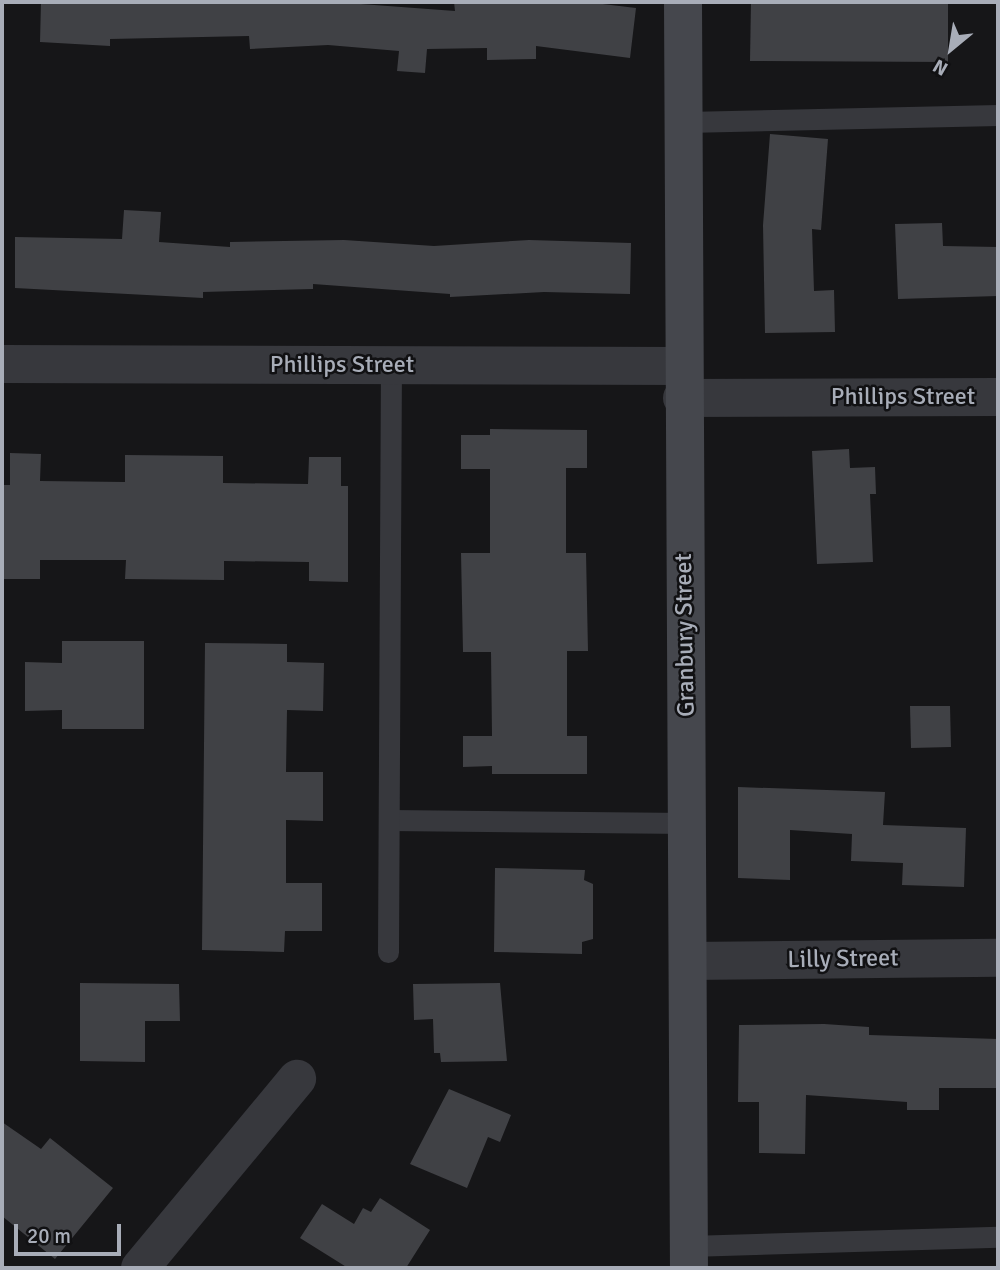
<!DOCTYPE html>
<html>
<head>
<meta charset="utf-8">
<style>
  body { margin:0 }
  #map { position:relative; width:1000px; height:1270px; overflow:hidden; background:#161618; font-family:Signika,sans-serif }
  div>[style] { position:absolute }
  .building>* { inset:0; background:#404145 }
  .lane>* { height:21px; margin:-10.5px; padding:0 10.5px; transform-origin:10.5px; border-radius:10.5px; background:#37383d }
  .street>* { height:38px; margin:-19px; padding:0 19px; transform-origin:19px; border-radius:19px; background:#37383d }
  .secondary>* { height:38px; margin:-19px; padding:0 19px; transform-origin:19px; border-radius:19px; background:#45474d }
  span { translate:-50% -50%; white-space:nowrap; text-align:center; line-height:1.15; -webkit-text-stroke:5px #111113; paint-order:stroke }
  .street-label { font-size:24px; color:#a8adb8 }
  .frame { position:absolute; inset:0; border:4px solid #a8adb8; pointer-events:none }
  .north { position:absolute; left:916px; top:14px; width:70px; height:70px; -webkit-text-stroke:5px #111113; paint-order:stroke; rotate:210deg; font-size:19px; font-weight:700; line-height:28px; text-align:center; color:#a8adb8 }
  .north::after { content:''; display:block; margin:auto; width:24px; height:32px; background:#a8adb8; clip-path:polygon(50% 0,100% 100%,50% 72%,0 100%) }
  .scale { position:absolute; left:14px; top:1224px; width:107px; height:32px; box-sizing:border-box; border:4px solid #a8adb8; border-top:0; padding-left:9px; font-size:21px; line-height:24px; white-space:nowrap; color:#a8adb8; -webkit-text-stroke:5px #111113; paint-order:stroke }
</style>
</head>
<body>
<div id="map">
  <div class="building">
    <i style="clip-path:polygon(41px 2px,334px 2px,455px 11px,454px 2px,586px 2px,636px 8px,630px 58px,536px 46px,536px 59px,487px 60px,487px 48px,427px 49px,425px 73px,397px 71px,399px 51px,328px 45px,250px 49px,249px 36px,110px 39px,110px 46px,40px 42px)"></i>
    <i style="clip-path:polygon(751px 2px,948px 2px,948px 62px,750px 61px)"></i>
    <i style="clip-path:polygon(770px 134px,828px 139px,821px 230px,812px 229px,814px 291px,834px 290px,835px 332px,765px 333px,763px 225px)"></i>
    <i style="clip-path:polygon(124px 210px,161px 212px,159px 242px,230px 247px,230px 242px,344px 240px,434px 246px,529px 240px,631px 243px,630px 294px,544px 292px,450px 297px,450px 294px,313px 284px,313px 289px,203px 292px,203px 298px,15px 288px,15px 237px,122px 239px)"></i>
    <i style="clip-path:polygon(942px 223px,943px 246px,998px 247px,998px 296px,898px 299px,895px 224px)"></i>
    <i style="clip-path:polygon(490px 429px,587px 430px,587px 468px,566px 468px,566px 553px,586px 553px,588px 651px,567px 651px,567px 736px,587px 736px,587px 774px,492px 774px,492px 766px,463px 767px,463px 736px,492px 736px,491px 652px,463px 652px,461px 553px,490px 553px,490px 469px,461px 469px,461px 435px,490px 435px)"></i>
    <i style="clip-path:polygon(849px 449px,850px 468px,875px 467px,876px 494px,870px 494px,873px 562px,817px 564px,812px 451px)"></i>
    <i style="clip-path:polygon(10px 453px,41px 454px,40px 481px,125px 482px,125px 455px,223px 456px,223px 483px,308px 484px,309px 457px,341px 457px,341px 486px,348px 486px,348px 582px,309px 581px,309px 562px,224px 561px,224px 580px,125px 579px,126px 560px,40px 560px,40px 579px,2px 579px,3px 485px,10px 485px)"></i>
    <i style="clip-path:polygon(62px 641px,144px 641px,144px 729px,62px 729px,62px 710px,25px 711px,25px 662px,62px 663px)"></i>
    <i style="clip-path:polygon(205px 643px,287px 644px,287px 662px,324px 663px,323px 711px,287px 710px,286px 772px,323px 772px,323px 821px,286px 820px,286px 883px,322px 883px,322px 931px,285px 931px,284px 952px,202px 950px)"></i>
    <i style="clip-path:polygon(910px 706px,950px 706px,951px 747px,911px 748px)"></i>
    <i style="clip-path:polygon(738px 787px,885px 792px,883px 825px,966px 828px,964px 887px,902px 885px,903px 863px,851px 861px,852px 834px,790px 830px,790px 880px,738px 878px)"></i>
    <i style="clip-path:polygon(495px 868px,585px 870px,584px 880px,593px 884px,593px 939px,582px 942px,582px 954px,494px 952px)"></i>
    <i style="clip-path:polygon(80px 983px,179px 984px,180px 1021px,145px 1021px,145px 1062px,80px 1061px)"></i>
    <i style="clip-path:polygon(500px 983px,507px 1061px,441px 1062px,440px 1053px,434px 1053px,433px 1019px,414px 1020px,413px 984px)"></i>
    <i style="clip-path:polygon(824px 1024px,869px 1027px,869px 1035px,998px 1039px,998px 1088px,939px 1088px,939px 1110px,907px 1110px,907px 1102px,806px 1095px,805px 1154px,759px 1153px,759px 1102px,738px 1102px,739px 1025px)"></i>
    <i style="clip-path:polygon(449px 1089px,511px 1115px,500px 1142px,488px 1137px,467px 1188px,410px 1164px)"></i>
    <i style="clip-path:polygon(2px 1122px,41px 1149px,50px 1138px,113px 1188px,55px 1259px,2px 1216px)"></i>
    <i style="clip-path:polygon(380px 1198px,430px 1230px,406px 1268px,348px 1268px,300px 1238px,322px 1204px,354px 1224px,363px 1208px,371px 1212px)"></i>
  </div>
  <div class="lane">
    <i style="left:686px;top:122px;width:312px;rotate:-1.3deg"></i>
    <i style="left:389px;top:820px;width:298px;rotate:0.6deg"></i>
    <i style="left:388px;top:952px;width:587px;rotate:-89.71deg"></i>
    <i style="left:689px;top:1246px;width:309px;rotate:-1.7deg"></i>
  </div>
  <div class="street">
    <i style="left:2px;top:364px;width:680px;rotate:0.17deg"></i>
    <i style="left:682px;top:398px;width:316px;rotate:-0.2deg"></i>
    <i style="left:688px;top:961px;width:310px;rotate:-0.6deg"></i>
    <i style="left:140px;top:1268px;width:246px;rotate:-50.3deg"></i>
  </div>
  <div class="secondary">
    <i style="left:683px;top:2px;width:1266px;rotate:89.73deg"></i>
  </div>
  <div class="street-label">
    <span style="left:342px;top:365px">Phillips Street</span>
    <span style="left:903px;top:397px">Phillips Street</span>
    <span style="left:685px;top:635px;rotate:-91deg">Granbury Street</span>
    <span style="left:843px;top:959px;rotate:-1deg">Lilly Street</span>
  </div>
  <div class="frame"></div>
  <div class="north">N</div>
  <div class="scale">20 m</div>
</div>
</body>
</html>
